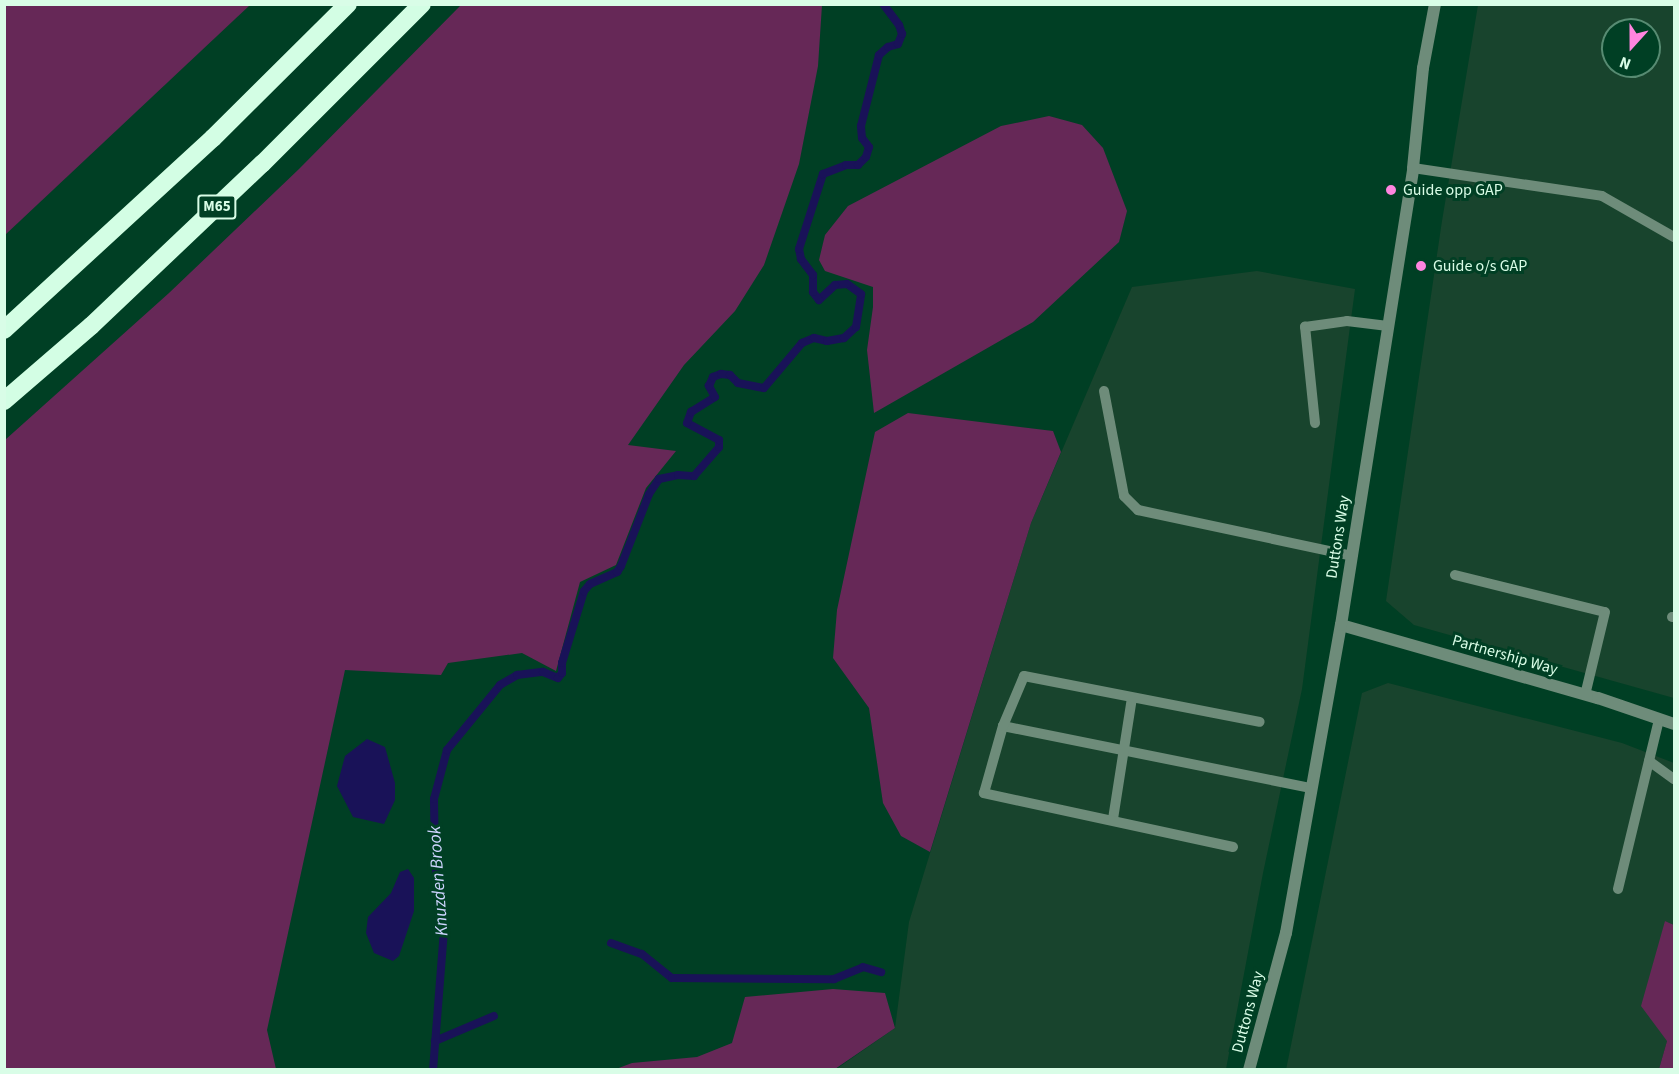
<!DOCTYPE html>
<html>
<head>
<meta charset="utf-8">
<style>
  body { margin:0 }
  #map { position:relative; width:1679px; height:1074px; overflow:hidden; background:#003f24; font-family:"Source Sans 3",sans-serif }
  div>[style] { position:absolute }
  .built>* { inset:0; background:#18442d }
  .green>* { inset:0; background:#662857 }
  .water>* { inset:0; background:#191258 }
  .stream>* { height:8px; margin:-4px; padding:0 4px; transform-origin:4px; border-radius:4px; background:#191258 }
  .lane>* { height:10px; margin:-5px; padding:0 5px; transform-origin:5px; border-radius:5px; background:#6e8c7a }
  .street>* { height:12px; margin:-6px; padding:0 6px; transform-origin:6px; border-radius:6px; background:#6e8c7a }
  .highway>* { height:18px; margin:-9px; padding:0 9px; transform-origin:9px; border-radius:9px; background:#d3fee4 }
  .dots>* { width:16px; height:16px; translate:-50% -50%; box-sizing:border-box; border:3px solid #003f24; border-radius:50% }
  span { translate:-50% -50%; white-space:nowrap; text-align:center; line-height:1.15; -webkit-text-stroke:6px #003f24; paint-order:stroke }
  .shield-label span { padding:2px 4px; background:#003f24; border:2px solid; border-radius:4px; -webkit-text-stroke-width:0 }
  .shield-label { font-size:15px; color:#d9fde7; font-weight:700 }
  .poi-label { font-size:16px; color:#d9fde7 }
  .left { translate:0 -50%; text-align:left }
  .street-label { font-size:16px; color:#d9fde7 }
  .water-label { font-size:18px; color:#ced5ff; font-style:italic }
  .frame { position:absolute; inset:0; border:6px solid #d9fde7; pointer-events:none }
  .north { position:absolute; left:1601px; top:18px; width:60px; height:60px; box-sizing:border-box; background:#003f24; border:2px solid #578b72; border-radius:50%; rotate:201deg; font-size:16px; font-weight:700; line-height:24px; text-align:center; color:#d9fde7 }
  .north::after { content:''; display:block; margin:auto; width:21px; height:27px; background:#ff85df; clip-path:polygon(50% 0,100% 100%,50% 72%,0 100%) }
</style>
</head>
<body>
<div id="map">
  <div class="built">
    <i style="clip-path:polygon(evenodd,1478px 5px,1674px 5px,1674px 698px,1414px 625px,1386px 601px,1442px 221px,1478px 5px,1613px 30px,1649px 30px,1649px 66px,1613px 66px,1613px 30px)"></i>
    <i style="clip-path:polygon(1257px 271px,1355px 289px,1302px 689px,1263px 873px,1226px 1069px,835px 1070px,895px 1028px,909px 922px,1031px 523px,1132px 287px)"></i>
    <i style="clip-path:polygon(1388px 683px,1622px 743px,1674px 763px,1674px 925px,1665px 921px,1667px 1041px,1659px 1069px,1286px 1070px,1362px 693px)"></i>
  </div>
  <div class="green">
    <i style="clip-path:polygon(5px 4px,250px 4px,250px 5px,5px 235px)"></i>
    <i style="clip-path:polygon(461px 5px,822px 5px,818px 66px,799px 164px,764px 265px,735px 311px,684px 365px,628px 445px,676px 451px,646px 488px,616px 565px,580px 582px,556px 671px,522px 653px,448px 663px,441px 675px,345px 670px,267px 1030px,276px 1069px,5px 1069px,5px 440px,169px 293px,299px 169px)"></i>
    <i style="clip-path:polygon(1049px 116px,1082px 125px,1103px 148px,1127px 211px,1119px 242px,1033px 322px,874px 413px,867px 350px,873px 307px,873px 287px,825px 271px,819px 260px,825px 235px,848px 206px,1001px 126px)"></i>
    <i style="clip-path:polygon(908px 413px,1053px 431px,1061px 452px,1031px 523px,930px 852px,901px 836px,883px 803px,869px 708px,833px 658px,837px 610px,875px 432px)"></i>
    <i style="clip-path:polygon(1665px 921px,1674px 925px,1674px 1069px,1659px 1069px,1667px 1041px,1641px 1006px)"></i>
    <i style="clip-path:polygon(833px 989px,885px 993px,895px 1028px,835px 1069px,616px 1069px,632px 1063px,697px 1057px,732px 1043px,745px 997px)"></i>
  </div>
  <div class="water">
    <i style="clip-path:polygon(367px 739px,385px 747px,395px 783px,395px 800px,384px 824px,353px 817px,337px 786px,345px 756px)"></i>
    <i style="clip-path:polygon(408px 869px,414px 878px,414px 911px,399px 956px,393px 961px,374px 953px,366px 933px,368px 917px,391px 893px,400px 872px)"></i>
  </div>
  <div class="stream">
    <i style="left:611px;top:943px;width:33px;rotate:20deg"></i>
    <i style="left:642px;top:954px;width:38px;rotate:39deg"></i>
    <i style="left:672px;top:978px;width:162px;rotate:0.4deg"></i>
    <i style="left:834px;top:979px;width:31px;rotate:-22deg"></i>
    <i style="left:863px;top:967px;width:19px;rotate:16deg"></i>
    <i style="left:435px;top:1041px;width:64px;rotate:-23deg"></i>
    <i style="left:433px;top:1070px;width:139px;rotate:-85.5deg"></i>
    <i style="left:444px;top:931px;width:69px;rotate:-97.5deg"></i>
    <i style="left:435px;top:863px;width:64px;rotate:-90.9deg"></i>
    <i style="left:434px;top:799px;width:51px;rotate:-75.1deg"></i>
    <i style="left:447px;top:750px;width:84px;rotate:-50.8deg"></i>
    <i style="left:500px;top:685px;width:20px;rotate:-30deg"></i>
    <i style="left:517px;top:675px;width:26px;rotate:-7deg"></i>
    <i style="left:543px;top:672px;width:16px;rotate:22deg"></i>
    <i style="left:558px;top:678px;width:6px;rotate:-51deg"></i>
    <i style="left:562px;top:673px;width:10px;rotate:-90deg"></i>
    <i style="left:562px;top:663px;width:75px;rotate:-73deg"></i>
    <i style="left:584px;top:591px;width:9px;rotate:-49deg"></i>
    <i style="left:590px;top:584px;width:30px;rotate:-24deg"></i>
    <i style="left:617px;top:572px;width:7px;rotate:-56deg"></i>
    <i style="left:621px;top:566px;width:77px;rotate:-68.7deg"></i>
    <i style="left:649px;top:494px;width:18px;rotate:-56deg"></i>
    <i style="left:659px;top:479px;width:19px;rotate:-12deg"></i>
    <i style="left:678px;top:475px;width:16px;rotate:4deg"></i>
    <i style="left:694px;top:476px;width:38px;rotate:-49deg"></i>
    <i style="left:719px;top:447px;width:7px;rotate:-90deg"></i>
    <i style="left:719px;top:440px;width:36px;rotate:-152deg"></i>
    <i style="left:687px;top:423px;width:12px;rotate:-70deg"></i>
    <i style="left:691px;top:412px;width:28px;rotate:-32deg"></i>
    <i style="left:715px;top:397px;width:13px;rotate:-119deg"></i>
    <i style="left:709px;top:386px;width:10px;rotate:-66deg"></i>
    <i style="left:713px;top:377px;width:9px;rotate:-21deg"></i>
    <i style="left:721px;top:374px;width:9px;rotate:6deg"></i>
    <i style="left:730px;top:375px;width:11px;rotate:45deg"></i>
    <i style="left:738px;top:383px;width:26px;rotate:11deg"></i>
    <i style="left:764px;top:388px;width:59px;rotate:-49.8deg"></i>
    <i style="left:802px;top:343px;width:13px;rotate:-23deg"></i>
    <i style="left:814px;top:338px;width:13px;rotate:13deg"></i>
    <i style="left:827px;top:341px;width:17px;rotate:-10deg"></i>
    <i style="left:844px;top:338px;width:16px;rotate:-43deg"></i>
    <i style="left:856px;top:327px;width:33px;rotate:-81deg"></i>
    <i style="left:861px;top:294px;width:17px;rotate:-144deg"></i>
    <i style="left:847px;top:284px;width:12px;rotate:175deg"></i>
    <i style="left:835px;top:285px;width:22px;rotate:137deg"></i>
    <i style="left:819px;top:300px;width:10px;rotate:-127deg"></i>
    <i style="left:813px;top:292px;width:17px;rotate:-90deg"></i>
    <i style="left:813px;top:275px;width:20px;rotate:-127deg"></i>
    <i style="left:801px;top:259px;width:10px;rotate:-101deg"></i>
    <i style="left:799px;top:249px;width:79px;rotate:-72.3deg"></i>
    <i style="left:823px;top:174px;width:25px;rotate:-21deg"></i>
    <i style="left:846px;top:165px;width:12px"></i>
    <i style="left:858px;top:165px;width:11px;rotate:-45deg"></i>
    <i style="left:866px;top:157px;width:10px;rotate:-73deg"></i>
    <i style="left:869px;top:147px;width:11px;rotate:-128deg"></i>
    <i style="left:862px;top:138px;width:12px;rotate:-95deg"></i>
    <i style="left:861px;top:126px;width:73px;rotate:-75.8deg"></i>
    <i style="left:879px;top:55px;width:12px;rotate:-42deg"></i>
    <i style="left:888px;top:47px;width:10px;rotate:-17deg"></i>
    <i style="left:898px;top:44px;width:11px;rotate:-68deg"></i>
    <i style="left:902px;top:34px;width:9px;rotate:-108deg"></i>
    <i style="left:899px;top:25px;width:26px;rotate:-127deg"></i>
  </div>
  <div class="lane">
    <i style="left:1413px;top:168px;width:191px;rotate:8.4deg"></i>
    <i style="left:1602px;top:196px;width:83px;rotate:29.7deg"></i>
    <i style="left:1104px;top:391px;width:107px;rotate:79.2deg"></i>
    <i style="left:1124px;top:496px;width:20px;rotate:45deg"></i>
    <i style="left:1138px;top:510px;width:219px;rotate:12.1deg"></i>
    <i style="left:1315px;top:423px;width:97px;rotate:-95.9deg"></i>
    <i style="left:1305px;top:327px;width:42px;rotate:-8.1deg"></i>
    <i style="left:1347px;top:321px;width:39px;rotate:7deg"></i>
    <i style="left:1455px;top:575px;width:154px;rotate:13.9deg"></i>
    <i style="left:1605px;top:612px;width:85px;rotate:103.5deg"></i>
    <i style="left:1672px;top:617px;width:2px"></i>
    <i style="left:1003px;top:726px;width:313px;rotate:11.4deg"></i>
    <i style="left:1649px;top:761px;width:31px;rotate:36deg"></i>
    <i style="left:1113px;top:819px;width:122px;rotate:-81.1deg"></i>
    <i style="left:1233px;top:847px;width:255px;rotate:-167.8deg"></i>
    <i style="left:984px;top:793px;width:70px;rotate:-74.2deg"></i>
    <i style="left:1003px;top:726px;width:54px;rotate:-67.2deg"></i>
    <i style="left:1024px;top:676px;width:240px;rotate:11deg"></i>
    <i style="left:1618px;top:889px;width:175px;rotate:-76.4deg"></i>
  </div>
  <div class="street">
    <i style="left:1341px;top:625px;width:267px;rotate:15.9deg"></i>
    <i style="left:1598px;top:698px;width:80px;rotate:18.9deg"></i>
    <i style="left:1249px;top:1070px;width:142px;rotate:-74.9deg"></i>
    <i style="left:1286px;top:933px;width:313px;rotate:-79.9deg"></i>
    <i style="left:1341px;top:625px;width:463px;rotate:-81deg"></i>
    <i style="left:1413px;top:168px;width:100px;rotate:-84.3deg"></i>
    <i style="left:1423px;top:68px;width:65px;rotate:-79.4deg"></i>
  </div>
  <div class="highway">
    <i style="left:4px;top:330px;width:284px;rotate:-42.6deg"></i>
    <i style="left:213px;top:138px;width:190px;rotate:-44.8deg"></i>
    <i style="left:4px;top:401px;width:115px;rotate:-40.8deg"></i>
    <i style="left:91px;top:326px;width:236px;rotate:-43.5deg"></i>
    <i style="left:262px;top:164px;width:226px;rotate:-45deg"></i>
  </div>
  <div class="dots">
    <i style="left:1391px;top:190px;background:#ff85df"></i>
    <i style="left:1421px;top:266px;background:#ff85df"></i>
  </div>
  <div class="shield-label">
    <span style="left:217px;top:207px">M65</span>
  </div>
  <div class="poi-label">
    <span class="left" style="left:1403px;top:190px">Guide opp GAP</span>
    <span class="left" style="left:1433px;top:266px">Guide o/s GAP</span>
  </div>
  <div class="street-label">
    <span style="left:1338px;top:537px;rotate:-81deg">Duttons Way</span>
    <span style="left:1505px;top:655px;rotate:16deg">Partnership Way</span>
    <span style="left:1248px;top:1012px;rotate:-75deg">Duttons Way</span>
  </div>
  <div class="water-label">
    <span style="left:439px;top:881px;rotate:-94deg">Knuzden Brook</span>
  </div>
  <div class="frame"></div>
  <div class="north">N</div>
</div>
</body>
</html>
